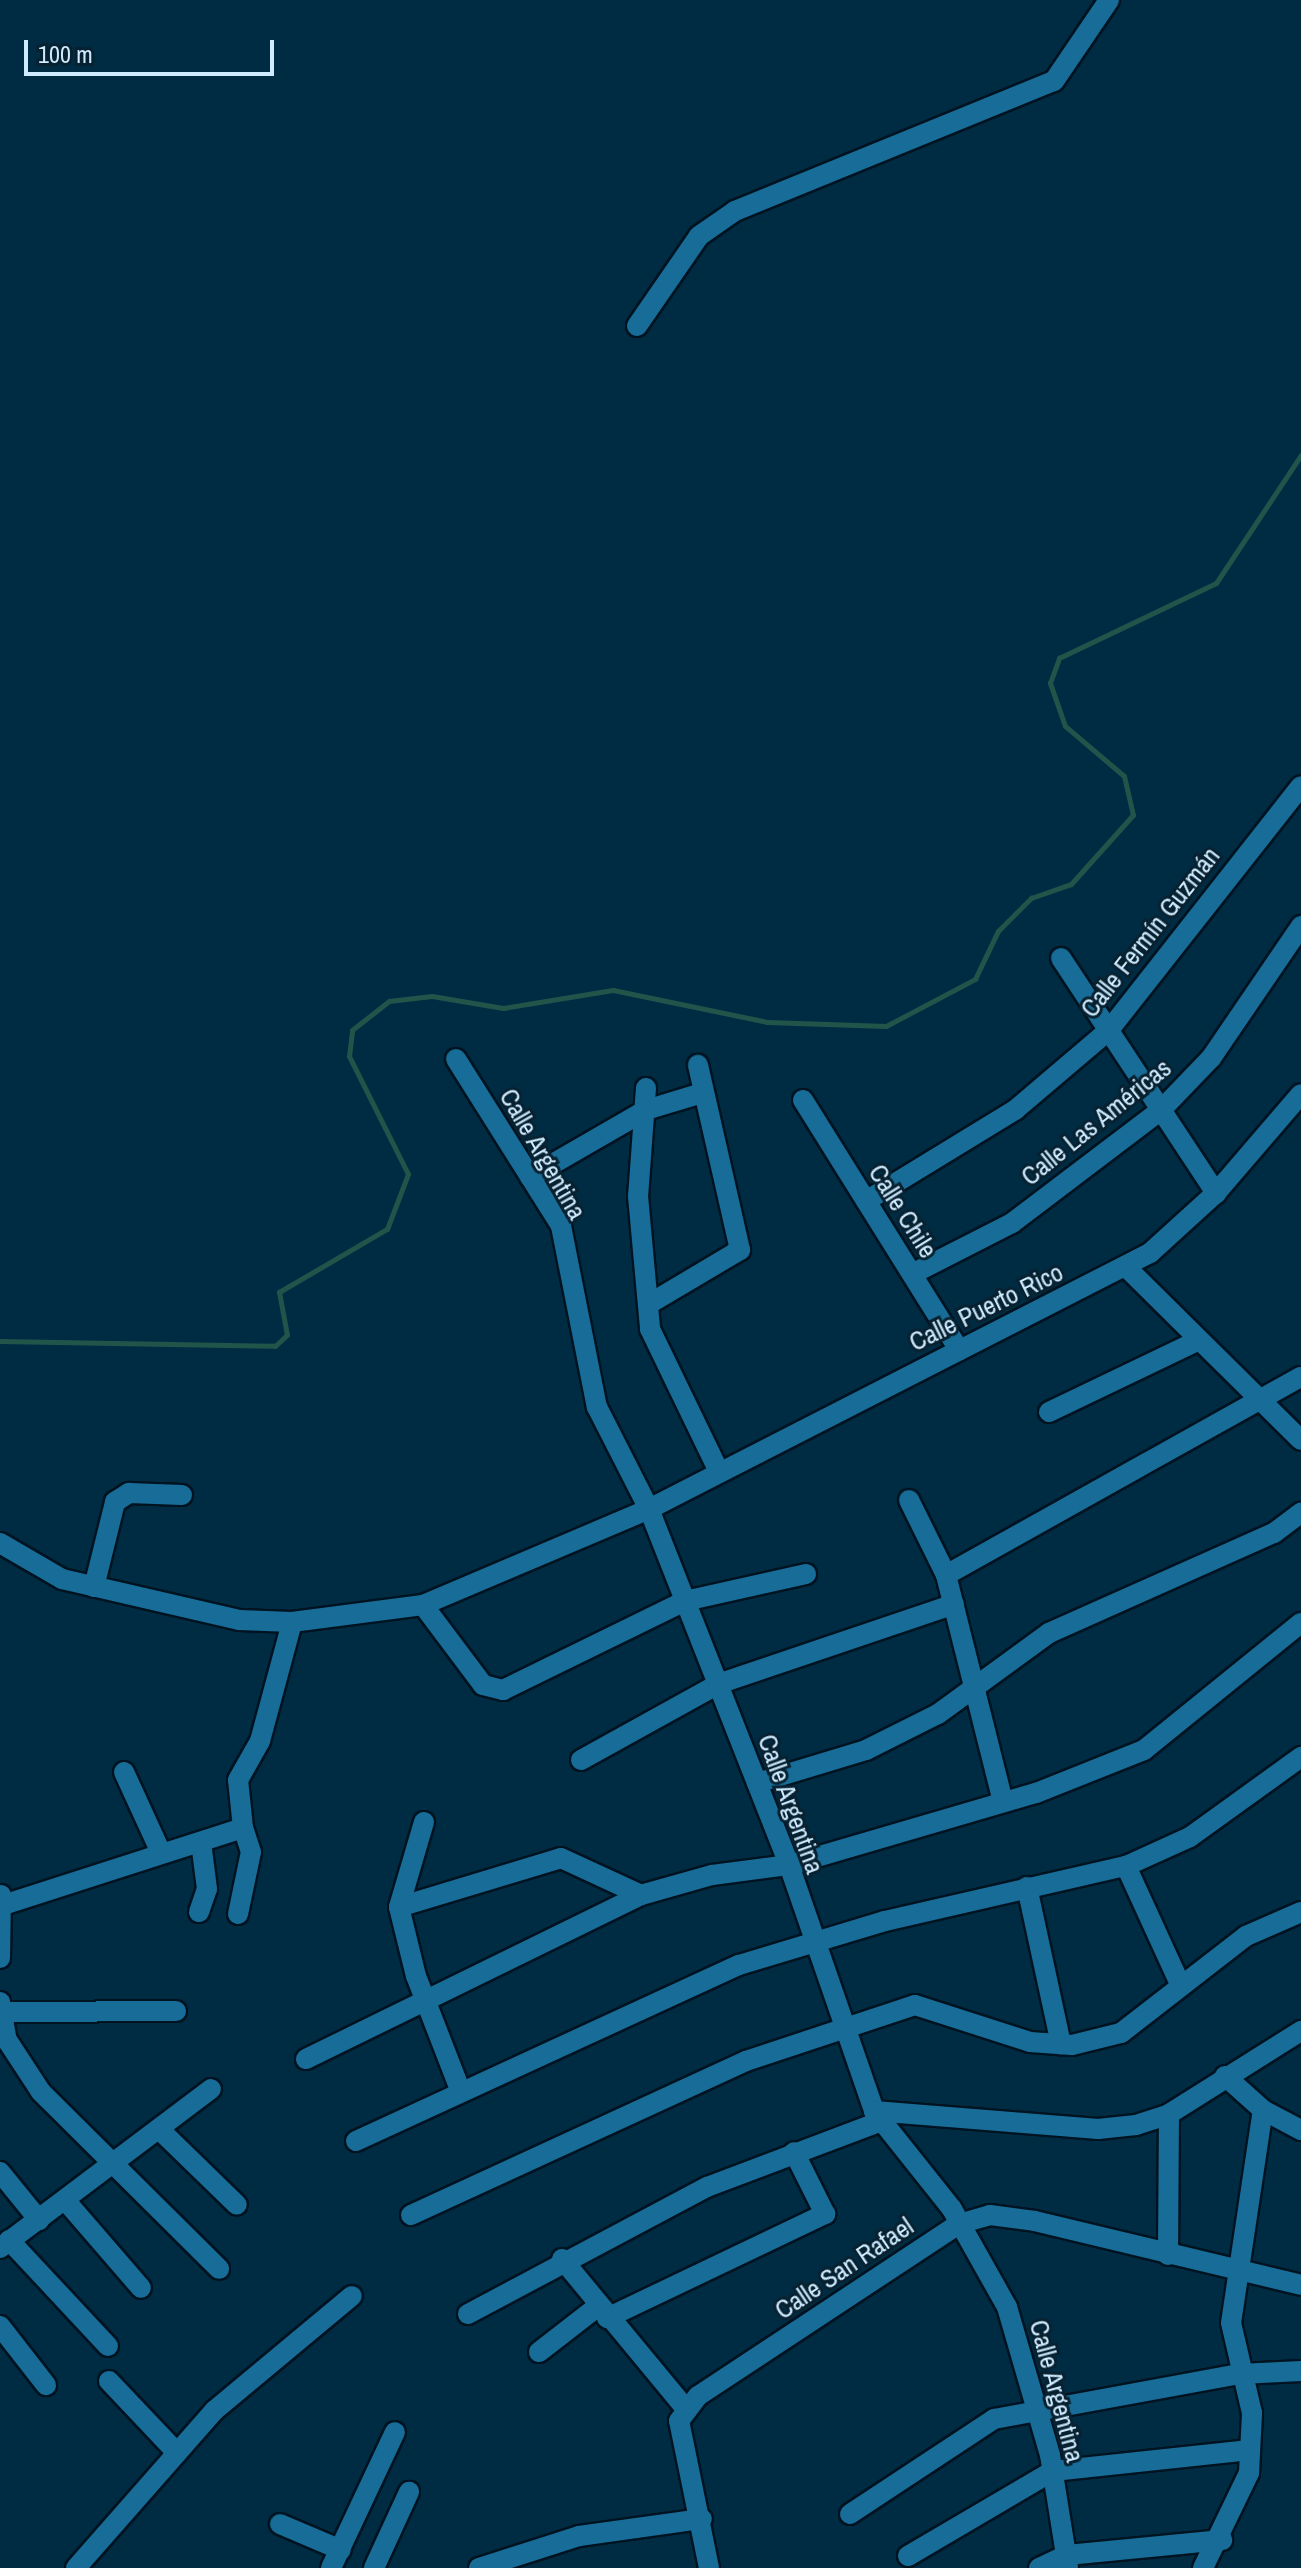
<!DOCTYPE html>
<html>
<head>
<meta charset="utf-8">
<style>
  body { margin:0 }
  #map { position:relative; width:1301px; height:2568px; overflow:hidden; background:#002c43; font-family:"Archivo Narrow",sans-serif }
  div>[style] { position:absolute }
  .stream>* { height:5px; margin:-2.5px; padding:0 2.5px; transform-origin:2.5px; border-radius:2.5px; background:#21554a }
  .roads { filter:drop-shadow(2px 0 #001321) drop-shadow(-2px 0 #001321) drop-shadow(0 2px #001321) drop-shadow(0 -2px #001321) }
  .minor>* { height:20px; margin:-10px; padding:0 10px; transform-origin:10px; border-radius:10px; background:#176d98 }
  span { translate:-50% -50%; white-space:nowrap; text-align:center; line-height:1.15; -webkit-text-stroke:6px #082130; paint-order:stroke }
  .street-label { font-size:26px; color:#ceebff }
  .scale { position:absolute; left:24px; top:40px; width:250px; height:36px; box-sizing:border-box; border:4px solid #ceebff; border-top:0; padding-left:10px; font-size:24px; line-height:28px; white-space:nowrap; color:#ceebff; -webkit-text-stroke:6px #082130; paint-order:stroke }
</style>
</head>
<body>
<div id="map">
  <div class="stream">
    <i style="left:0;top:1341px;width:275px;rotate:1deg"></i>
    <i style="left:275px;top:1346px;width:16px;rotate:-43deg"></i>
    <i style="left:287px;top:1335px;width:44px;rotate:-100.5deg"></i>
    <i style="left:279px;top:1292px;width:125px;rotate:-30.3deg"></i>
    <i style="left:387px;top:1229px;width:59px;rotate:-69.1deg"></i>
    <i style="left:408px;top:1174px;width:132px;rotate:-116.6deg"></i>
    <i style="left:349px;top:1056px;width:26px;rotate:-83deg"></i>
    <i style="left:352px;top:1030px;width:47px;rotate:-38.1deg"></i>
    <i style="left:389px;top:1001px;width:43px;rotate:-6.6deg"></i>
    <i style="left:432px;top:996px;width:72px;rotate:9.6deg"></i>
    <i style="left:503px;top:1008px;width:111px;rotate:-9.3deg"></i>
    <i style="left:613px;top:990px;width:157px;rotate:11.7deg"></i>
    <i style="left:767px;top:1022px;width:119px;rotate:1.9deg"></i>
    <i style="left:886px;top:1026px;width:101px;rotate:-27.8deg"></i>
    <i style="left:975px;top:979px;width:53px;rotate:-64.4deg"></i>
    <i style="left:998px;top:931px;width:47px;rotate:-45deg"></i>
    <i style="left:1031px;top:898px;width:42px;rotate:-19.3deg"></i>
    <i style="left:1071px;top:884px;width:93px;rotate:-48.1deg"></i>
    <i style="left:1133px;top:815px;width:40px;rotate:-103deg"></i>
    <i style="left:1124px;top:776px;width:77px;rotate:-139.7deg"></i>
    <i style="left:1065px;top:726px;width:46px;rotate:-109.2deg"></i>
    <i style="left:1050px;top:683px;width:27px;rotate:-70deg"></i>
    <i style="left:1059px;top:658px;width:174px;rotate:-25.5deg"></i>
    <i style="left:1216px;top:583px;width:154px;rotate:-56.4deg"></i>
  </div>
  <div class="roads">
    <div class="minor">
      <i style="left:637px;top:326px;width:109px;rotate:-55.4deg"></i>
      <i style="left:699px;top:236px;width:44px;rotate:-34.8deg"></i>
      <i style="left:735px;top:211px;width:344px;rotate:-22.2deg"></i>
      <i style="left:1054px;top:81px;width:98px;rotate:-55.8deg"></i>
      <i style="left:1061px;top:958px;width:282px;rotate:56.6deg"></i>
      <i style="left:456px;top:1059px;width:197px;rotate:57.8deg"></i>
      <i style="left:561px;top:1226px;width:185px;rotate:78.8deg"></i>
      <i style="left:597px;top:1407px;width:114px;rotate:63deg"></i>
      <i style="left:649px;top:1509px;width:383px;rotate:68.5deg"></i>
      <i style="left:789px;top:1865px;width:260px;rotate:70.9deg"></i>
      <i style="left:874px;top:2111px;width:125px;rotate:51.5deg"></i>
      <i style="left:952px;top:2209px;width:112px;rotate:60.7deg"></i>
      <i style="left:1007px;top:2307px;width:154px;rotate:73.8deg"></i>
      <i style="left:1050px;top:2455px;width:114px;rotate:80.9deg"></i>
      <i style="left:646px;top:1088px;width:108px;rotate:94.2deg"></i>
      <i style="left:638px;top:1196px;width:134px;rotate:84.8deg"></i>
      <i style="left:650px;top:1329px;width:159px;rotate:64.2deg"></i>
      <i style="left:803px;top:1100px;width:295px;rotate:58deg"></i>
      <i style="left:530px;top:1177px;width:134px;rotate:-30deg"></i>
      <i style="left:646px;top:1110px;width:59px;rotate:-16.9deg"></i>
      <i style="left:866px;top:1201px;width:175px;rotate:-31.4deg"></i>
      <i style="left:1015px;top:1110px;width:123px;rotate:-40.4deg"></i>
      <i style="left:1109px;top:1030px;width:310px;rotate:-51.8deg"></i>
      <i style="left:1125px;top:1266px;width:247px;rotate:44.7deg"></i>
      <i style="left:912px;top:1274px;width:112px;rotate:-27deg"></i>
      <i style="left:1012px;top:1223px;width:187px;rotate:-37.2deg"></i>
      <i style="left:1161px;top:1110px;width:72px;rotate:-46.1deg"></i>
      <i style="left:1211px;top:1058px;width:160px;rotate:-55.7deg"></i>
      <i style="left:649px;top:1304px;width:106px;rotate:-30.7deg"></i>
      <i style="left:740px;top:1250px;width:190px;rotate:-102.8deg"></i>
      <i style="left:1049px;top:1412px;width:166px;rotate:-25.6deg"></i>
      <i style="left:909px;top:1500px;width:84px;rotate:63.7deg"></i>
      <i style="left:946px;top:1575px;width:234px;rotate:75.9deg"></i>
      <i style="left:0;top:1543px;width:72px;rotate:30.1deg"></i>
      <i style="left:62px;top:1579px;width:182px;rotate:13deg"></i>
      <i style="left:239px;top:1620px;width:53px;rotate:2.2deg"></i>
      <i style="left:292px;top:1622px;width:132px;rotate:-7.4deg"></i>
      <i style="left:423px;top:1605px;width:246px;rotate:-23deg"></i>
      <i style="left:649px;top:1509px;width:563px;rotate:-27.07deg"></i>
      <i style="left:1150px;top:1253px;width:89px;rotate:-42.3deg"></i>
      <i style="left:1216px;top:1193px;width:130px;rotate:-49.4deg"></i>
      <i style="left:946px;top:1575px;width:406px;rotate:-29.2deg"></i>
      <i style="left:94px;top:1587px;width:88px;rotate:-76.1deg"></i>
      <i style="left:115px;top:1502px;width:17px;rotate:-33deg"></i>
      <i style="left:129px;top:1493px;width:53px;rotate:2.2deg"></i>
      <i style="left:423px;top:1605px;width:100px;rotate:53.1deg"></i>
      <i style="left:483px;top:1685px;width:21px;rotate:14deg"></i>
      <i style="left:503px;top:1690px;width:203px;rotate:-26.1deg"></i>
      <i style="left:685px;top:1601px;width:124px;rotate:-12.6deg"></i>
      <i style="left:581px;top:1760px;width:157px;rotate:-29deg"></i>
      <i style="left:718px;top:1684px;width:249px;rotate:-18.7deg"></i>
      <i style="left:124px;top:1772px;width:89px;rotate:65.4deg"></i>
      <i style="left:757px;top:1783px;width:114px;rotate:-16.8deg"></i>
      <i style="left:866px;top:1750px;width:80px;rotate:-26.6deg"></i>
      <i style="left:938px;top:1714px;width:137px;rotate:-36.1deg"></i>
      <i style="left:1049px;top:1633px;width:246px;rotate:-24deg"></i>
      <i style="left:1274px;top:1533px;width:34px;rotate:-37deg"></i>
      <i style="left:424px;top:1822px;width:89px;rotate:106.4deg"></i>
      <i style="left:399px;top:1907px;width:71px;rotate:76.2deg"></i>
      <i style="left:416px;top:1976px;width:124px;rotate:68.8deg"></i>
      <i style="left:1126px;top:1866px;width:132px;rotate:65.4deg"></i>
      <i style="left:1027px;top:1887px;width:161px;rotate:77.8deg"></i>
      <i style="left:0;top:1906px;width:255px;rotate:-17.8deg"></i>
      <i style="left:243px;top:1828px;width:48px;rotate:-95.9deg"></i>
      <i style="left:238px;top:1780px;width:45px;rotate:-60.6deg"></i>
      <i style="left:260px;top:1741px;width:123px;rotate:-74.9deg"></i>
      <i style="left:399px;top:1907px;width:169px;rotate:-16.8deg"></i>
      <i style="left:561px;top:1858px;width:88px;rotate:24.8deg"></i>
      <i style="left:199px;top:1912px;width:24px;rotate:-71deg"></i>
      <i style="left:207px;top:1889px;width:47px;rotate:-97.3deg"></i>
      <i style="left:238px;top:1914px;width:63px;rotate:-78.2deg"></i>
      <i style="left:251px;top:1852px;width:25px;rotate:-108deg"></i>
      <i style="left:0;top:1958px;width:63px;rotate:-89.1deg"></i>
      <i style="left:0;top:2002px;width:39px;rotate:80deg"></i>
      <i style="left:7px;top:2040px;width:62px;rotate:56.8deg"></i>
      <i style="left:41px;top:2092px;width:251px;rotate:44.8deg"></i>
      <i style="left:2px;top:2012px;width:174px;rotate:-0.3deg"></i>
      <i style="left:306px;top:2059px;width:373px;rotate:-26.1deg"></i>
      <i style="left:641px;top:1895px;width:74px;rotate:-15.7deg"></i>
      <i style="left:712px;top:1875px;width:78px;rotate:-7.4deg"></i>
      <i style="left:789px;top:1865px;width:257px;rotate:-16.3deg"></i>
      <i style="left:1036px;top:1793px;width:116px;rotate:-21.7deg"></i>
      <i style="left:1144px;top:1750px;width:202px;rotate:-39deg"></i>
      <i style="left:1225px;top:2076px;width:51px;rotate:41.8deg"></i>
      <i style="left:1263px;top:2110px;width:43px;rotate:27.8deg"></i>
      <i style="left:874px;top:2111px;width:225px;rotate:4.6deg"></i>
      <i style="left:1098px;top:2129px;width:38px;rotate:-6deg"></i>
      <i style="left:1136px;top:2125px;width:35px;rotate:-18deg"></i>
      <i style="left:1169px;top:2114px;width:156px;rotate:-32.2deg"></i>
      <i style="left:160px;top:2130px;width:107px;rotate:44.2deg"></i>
      <i style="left:356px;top:2141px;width:422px;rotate:-24.7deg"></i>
      <i style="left:739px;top:1965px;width:152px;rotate:-16.8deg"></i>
      <i style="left:885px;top:1921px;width:247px;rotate:-12.9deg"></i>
      <i style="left:1126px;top:1866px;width:70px;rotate:-24.4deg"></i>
      <i style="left:1190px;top:1837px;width:137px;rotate:-35.8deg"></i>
      <i style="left:0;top:2172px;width:62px;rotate:50.9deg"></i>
      <i style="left:65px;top:2200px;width:116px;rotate:49.2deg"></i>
      <i style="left:411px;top:2215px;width:369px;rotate:-24.7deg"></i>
      <i style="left:746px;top:2061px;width:178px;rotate:-18.3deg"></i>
      <i style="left:915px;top:2005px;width:121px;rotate:17.8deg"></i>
      <i style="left:1030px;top:2042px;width:42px;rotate:4.1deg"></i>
      <i style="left:1072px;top:2045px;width:50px;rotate:-13.8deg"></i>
      <i style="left:1121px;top:2033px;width:158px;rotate:-37.8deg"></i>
      <i style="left:1246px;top:1936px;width:60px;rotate:-23.6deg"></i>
      <i style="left:9px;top:2240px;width:145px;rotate:47deg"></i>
      <i style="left:0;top:2248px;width:264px;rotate:-37deg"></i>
      <i style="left:1168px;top:2255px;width:141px;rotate:-89.6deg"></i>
      <i style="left:562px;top:2259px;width:196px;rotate:50.4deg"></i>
      <i style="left:468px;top:2314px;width:271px;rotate:-28deg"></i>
      <i style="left:707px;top:2187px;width:187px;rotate:-20.7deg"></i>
      <i style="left:607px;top:2318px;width:242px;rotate:-25.5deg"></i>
      <i style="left:825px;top:2214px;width:69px;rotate:-116.6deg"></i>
      <i style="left:0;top:2326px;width:75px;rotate:52.1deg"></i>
      <i style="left:539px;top:2352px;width:73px;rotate:-37.8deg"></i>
      <i style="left:109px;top:2381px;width:99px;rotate:46.6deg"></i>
      <i style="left:850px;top:2514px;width:173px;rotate:-33.4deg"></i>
      <i style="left:994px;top:2419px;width:250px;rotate:-10.4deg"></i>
      <i style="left:1240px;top:2374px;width:61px;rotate:-2.8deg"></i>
      <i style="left:280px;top:2524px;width:66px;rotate:23.1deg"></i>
      <i style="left:908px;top:2556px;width:168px;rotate:-30.4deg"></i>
      <i style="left:1053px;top:2471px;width:198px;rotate:-6.1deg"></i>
      <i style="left:76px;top:2568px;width:210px;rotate:-48.7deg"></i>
      <i style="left:215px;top:2410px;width:178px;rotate:-39.8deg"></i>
      <i style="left:331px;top:2568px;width:150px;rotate:-64.8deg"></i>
      <i style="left:374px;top:2568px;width:84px;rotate:-65.3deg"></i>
      <i style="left:479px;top:2568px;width:105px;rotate:-17.7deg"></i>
      <i style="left:579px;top:2536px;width:124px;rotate:-7.9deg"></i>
      <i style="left:709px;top:2568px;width:150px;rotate:-101.5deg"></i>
      <i style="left:679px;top:2421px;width:31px;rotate:-53deg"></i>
      <i style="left:698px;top:2396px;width:313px;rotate:-33.4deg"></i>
      <i style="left:959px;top:2224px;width:32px;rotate:-16deg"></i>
      <i style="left:990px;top:2215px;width:45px;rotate:7.6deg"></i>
      <i style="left:1035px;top:2221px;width:274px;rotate:13.5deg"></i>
      <i style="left:1039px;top:2568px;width:31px;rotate:-25deg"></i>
      <i style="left:1067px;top:2555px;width:156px;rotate:-5.5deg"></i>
      <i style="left:1203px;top:2568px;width:106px;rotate:-64.2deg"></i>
      <i style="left:1249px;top:2473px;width:60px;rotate:-87.1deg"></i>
      <i style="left:1252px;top:2413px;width:92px;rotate:-103.1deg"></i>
      <i style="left:1231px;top:2323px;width:215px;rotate:-81.5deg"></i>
    </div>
  </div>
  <div class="street-label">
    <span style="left:1150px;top:932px;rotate:-52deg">Calle Fermín Guzmán</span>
    <span style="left:1096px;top:1122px;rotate:-39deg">Calle Las Américas</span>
    <span style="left:543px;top:1154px;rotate:60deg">Calle Argentina</span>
    <span style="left:903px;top:1211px;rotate:58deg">Calle Chile</span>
    <span style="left:986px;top:1307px;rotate:-26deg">Calle Puerto Rico</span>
    <span style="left:791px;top:1804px;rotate:70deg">Calle Argentina</span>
    <span style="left:844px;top:2268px;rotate:-34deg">Calle San Rafael</span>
    <span style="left:1057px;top:2391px;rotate:75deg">Calle Argentina</span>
  </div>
  <div class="scale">100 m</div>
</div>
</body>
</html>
